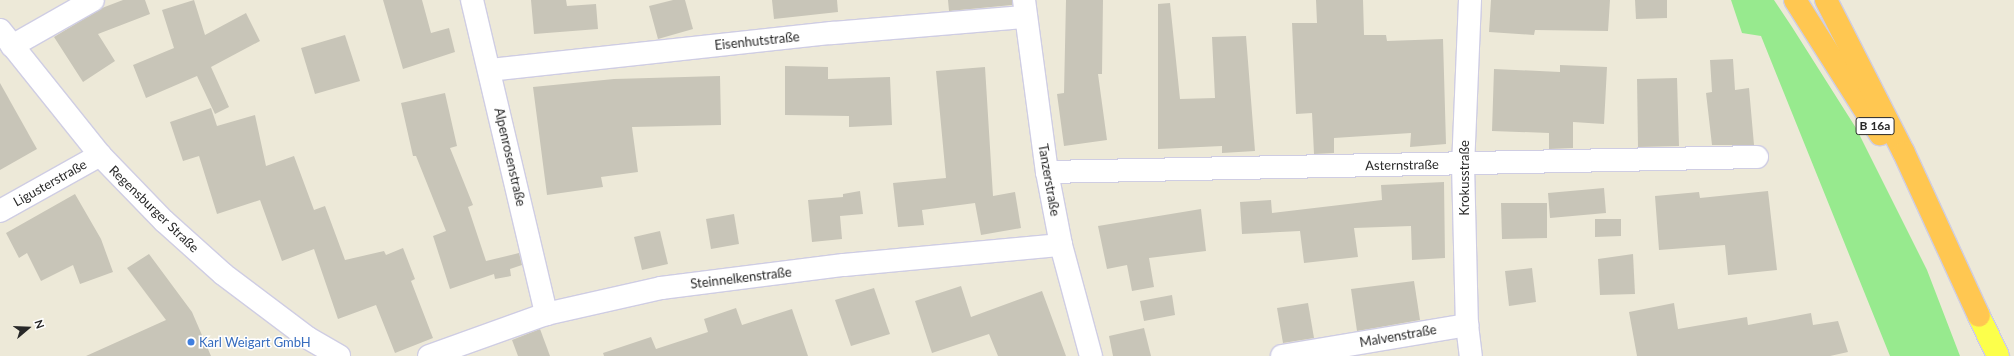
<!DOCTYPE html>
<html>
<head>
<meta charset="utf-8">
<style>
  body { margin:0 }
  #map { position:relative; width:2014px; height:356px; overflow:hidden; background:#ede9d8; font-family:Lato,sans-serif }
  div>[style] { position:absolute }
  .green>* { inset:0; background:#97ea8e }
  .building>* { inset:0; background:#c8c5b8 }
  .roads { filter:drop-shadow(1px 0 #cfcde3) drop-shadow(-1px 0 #cfcde3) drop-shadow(0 1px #cfcde3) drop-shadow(0 -1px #cfcde3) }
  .street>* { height:22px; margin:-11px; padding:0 11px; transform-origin:11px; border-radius:11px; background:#fff }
  .secondary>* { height:22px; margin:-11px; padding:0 11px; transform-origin:11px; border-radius:11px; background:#fff }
  .primary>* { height:22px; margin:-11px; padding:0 11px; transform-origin:11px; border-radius:11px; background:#fcff4b }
  .highway>* { height:22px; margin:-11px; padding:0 11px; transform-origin:11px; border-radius:11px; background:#ffc751 }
  .dots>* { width:11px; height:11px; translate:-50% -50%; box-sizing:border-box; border:2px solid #fff; border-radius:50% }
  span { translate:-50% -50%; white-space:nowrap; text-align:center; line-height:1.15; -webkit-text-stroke:3px #fff; paint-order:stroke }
  .shield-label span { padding:1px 3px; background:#fff; border:1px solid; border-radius:3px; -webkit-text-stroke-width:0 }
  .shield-label { font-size:12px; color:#282828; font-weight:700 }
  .street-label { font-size:13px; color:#282828 }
  .shop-label { font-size:13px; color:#366cbe }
  .left { translate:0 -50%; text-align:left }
  .north { position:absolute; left:8px; top:308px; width:40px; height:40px; -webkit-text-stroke:3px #fff; paint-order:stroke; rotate:71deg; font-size:11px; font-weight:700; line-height:16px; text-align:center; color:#282828 }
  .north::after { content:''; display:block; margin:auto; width:14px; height:18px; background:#282828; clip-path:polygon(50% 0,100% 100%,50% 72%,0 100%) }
</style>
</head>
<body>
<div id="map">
  <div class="green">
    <i style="clip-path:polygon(1731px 0,1774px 0,1792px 27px,1856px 128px,1927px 270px,1960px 356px,1890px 356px,1761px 36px,1742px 33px)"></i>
  </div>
  <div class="building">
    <i style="clip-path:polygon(123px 0,145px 0,150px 14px,98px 34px,115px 61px,83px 82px,54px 37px,102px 8px)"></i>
    <i style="clip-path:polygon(194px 0,205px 35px,246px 13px,260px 41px,211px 67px,229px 107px,215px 114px,197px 76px,146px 98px,133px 65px,174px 48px,162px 10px)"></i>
    <i style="clip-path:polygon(383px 0,422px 0,431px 33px,449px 28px,455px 52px,403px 69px)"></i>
    <i style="clip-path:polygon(531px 0,566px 0,567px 6px,596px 4px,598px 29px,534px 34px)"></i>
    <i style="clip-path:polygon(673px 0,685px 0,693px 29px,658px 39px,649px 6px)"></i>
    <i style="clip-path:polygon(772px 0,837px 0,838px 12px,774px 19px)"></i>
    <i style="clip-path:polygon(948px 0,1012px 0,1012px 5px,949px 11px)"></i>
    <i style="clip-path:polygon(1066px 0,1103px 0,1102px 74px,1098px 74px,1107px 140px,1064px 146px,1057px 94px,1064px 93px)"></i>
    <i style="clip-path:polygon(1316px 0,1363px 0,1364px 35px,1386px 35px,1387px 41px,1443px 39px,1446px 144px,1410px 147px,1411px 133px,1334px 138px,1334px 153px,1314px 154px,1312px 113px,1296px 114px,1292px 23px,1317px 23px)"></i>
    <i style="clip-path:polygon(1491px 0,1610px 0,1608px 31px,1535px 30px,1534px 35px,1489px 32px)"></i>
    <i style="clip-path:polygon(1635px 0,1667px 0,1667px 18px,1636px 19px)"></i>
    <i style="clip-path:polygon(1170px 3px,1180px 99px,1215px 98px,1212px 37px,1246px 36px,1255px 151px,1222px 153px,1222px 146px,1158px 149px,1158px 4px)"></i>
    <i style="clip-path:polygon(345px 35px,360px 81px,315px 94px,301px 48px)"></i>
    <i style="clip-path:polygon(1733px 59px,1735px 90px,1749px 88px,1754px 145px,1712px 145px,1706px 93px,1712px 92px,1710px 60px)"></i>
    <i style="clip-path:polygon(1560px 65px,1607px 67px,1604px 124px,1573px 122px,1573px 148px,1549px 149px,1549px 133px,1492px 131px,1494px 69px,1560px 72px)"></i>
    <i style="clip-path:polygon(785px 66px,828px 67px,828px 79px,890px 77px,892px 125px,849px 127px,849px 116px,785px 115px)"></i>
    <i style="clip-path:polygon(985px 67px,993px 196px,1015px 192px,1021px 228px,981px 235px,975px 203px,922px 210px,924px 225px,898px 227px,893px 183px,946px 178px,936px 71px)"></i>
    <i style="clip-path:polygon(720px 76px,721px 125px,632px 127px,638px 172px,601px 177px,603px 187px,547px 195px,533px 87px,614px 79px)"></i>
    <i style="clip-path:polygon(1677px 78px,1679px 146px,1638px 147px,1637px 79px)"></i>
    <i style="clip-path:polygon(0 83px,37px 149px,0 170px)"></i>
    <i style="clip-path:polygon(445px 93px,457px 146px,450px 148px,473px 205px,468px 207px,486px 261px,519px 253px,522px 265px,510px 269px,511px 276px,495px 279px,494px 274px,450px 289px,433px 236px,446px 231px,416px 156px,413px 156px,401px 103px)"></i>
    <i style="clip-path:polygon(211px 108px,217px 126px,255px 115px,266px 166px,294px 156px,314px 210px,325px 206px,345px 260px,384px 251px,386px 255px,403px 248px,415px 279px,411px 281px,433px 338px,395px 353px,376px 305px,338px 319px,314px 249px,282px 261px,260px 200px,217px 214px,199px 156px,183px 161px,170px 122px)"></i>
    <i style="clip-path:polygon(1444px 182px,1445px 258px,1412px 260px,1411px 226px,1354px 228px,1358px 257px,1304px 263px,1300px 231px,1242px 234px,1240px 202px,1271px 200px,1272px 213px,1382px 200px,1381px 185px)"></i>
    <i style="clip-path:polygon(1604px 188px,1606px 213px,1550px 218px,1548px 193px)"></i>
    <i style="clip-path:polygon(860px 191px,863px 214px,840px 216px,842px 239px,812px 242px,808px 200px,843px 197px,843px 194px)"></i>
    <i style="clip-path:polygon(1768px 191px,1777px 270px,1728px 275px,1725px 245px,1659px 250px,1655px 196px,1699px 192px,1700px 198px)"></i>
    <i style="clip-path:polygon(75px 194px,101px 239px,113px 272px,80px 284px,73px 265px,41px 281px,27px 253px,19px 258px,6px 233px)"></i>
    <i style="clip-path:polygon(1501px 203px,1547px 203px,1547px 238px,1502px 239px)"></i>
    <i style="clip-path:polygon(1201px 209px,1206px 251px,1149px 258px,1154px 287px,1132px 291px,1127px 265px,1107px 269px,1098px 226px)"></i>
    <i style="clip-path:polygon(734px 214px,739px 244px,711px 249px,706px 219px)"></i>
    <i style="clip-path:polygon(1595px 219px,1621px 219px,1621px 236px,1595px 237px)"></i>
    <i style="clip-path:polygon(660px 231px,668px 264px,642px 270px,634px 237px)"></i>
    <i style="clip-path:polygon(149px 254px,192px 312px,211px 356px,86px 356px,166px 320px,127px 268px)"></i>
    <i style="clip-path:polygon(1633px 254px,1635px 294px,1600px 295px,1598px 259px)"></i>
    <i style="clip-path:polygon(1532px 268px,1536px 302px,1509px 306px,1505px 271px)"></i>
    <i style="clip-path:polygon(1414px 281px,1420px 320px,1357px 331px,1351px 289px)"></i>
    <i style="clip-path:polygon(961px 286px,971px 317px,1042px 291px,1066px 356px,998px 356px,989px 334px,932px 353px,915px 301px)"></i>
    <i style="clip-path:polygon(874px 288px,890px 334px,851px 346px,835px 300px)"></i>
    <i style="clip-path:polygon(1172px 295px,1175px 315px,1144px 321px,1140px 301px)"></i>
    <i style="clip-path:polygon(1308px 303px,1314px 338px,1283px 343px,1277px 308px)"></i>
    <i style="clip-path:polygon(1674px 303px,1678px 329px,1747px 317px,1748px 325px,1811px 313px,1813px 325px,1838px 321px,1848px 352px,1830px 356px,1637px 356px,1629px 312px)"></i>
    <i style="clip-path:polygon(736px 308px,742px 325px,792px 309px,808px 356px,604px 356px,603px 353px,651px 337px,656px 349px,708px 332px,704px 319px)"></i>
    <i style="clip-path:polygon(1144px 328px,1151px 356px,1113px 356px,1109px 336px)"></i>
    <i style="clip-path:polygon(540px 329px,550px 356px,518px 356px,512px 340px)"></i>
  </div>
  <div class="roads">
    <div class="street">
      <i style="left:472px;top:0;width:323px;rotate:76.7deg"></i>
      <i style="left:1024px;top:0;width:174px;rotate:82.4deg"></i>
      <i style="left:1047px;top:172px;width:74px;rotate:79.1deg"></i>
      <i style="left:1061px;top:245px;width:115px;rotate:74.9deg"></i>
      <i style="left:1470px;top:0;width:164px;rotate:92.4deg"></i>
      <i style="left:1463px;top:164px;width:161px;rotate:88.6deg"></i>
      <i style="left:1467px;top:325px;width:31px;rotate:83deg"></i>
      <i style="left:12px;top:46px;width:93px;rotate:-29.6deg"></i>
      <i style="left:490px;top:70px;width:344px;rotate:-6.2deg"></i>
      <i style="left:832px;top:33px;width:193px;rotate:-4.8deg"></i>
      <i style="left:1047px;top:172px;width:710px;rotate:-1.21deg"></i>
      <i style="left:0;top:211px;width:115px;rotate:-29.2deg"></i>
      <i style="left:429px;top:356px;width:124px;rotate:-19.7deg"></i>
      <i style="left:546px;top:314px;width:118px;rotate:-12.7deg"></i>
      <i style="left:661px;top:288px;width:184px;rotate:-7.2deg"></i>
      <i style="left:844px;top:265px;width:218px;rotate:-5.3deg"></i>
      <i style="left:1282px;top:356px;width:188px;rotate:-9.5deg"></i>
    </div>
    <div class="secondary">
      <i style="left:0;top:30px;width:160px;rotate:51.3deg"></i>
      <i style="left:100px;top:155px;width:92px;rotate:45.9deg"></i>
      <i style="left:164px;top:221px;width:79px;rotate:41.9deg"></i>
      <i style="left:223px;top:274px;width:106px;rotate:37deg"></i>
      <i style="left:308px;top:338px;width:36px;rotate:30deg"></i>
    </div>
    <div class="primary">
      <i style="left:1979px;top:316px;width:44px;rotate:64.6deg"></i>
    </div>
    <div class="highway">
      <i style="left:1795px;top:0;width:159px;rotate:57.6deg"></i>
      <i style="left:1826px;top:0;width:172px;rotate:63deg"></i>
      <i style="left:1904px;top:153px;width:179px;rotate:65.3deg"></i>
    </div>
  </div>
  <div class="dots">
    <i style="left:191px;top:342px;background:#3f7fe0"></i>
  </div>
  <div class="shield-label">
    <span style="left:1875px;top:126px">B 16a</span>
  </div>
  <div class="street-label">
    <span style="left:757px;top:41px;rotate:-6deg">Eisenhutstraße</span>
    <span style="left:510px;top:157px;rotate:77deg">Alpenrosenstraße</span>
    <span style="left:1402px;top:165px;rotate:-1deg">Asternstraße</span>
    <span style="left:1464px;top:178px;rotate:-90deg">Krokusstraße</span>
    <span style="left:1049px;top:180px;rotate:80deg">Tanzerstraße</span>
    <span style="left:50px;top:183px;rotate:-29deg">Ligusterstraße</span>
    <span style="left:154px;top:209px;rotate:44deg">Regensburger Straße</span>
    <span style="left:741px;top:278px;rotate:-7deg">Steinnelkenstraße</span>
    <span style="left:1398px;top:336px;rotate:-10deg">Malvenstraße</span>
  </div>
  <div class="shop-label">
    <span class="left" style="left:199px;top:342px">Karl Weigart GmbH</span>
  </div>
  <div class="north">N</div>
</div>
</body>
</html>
